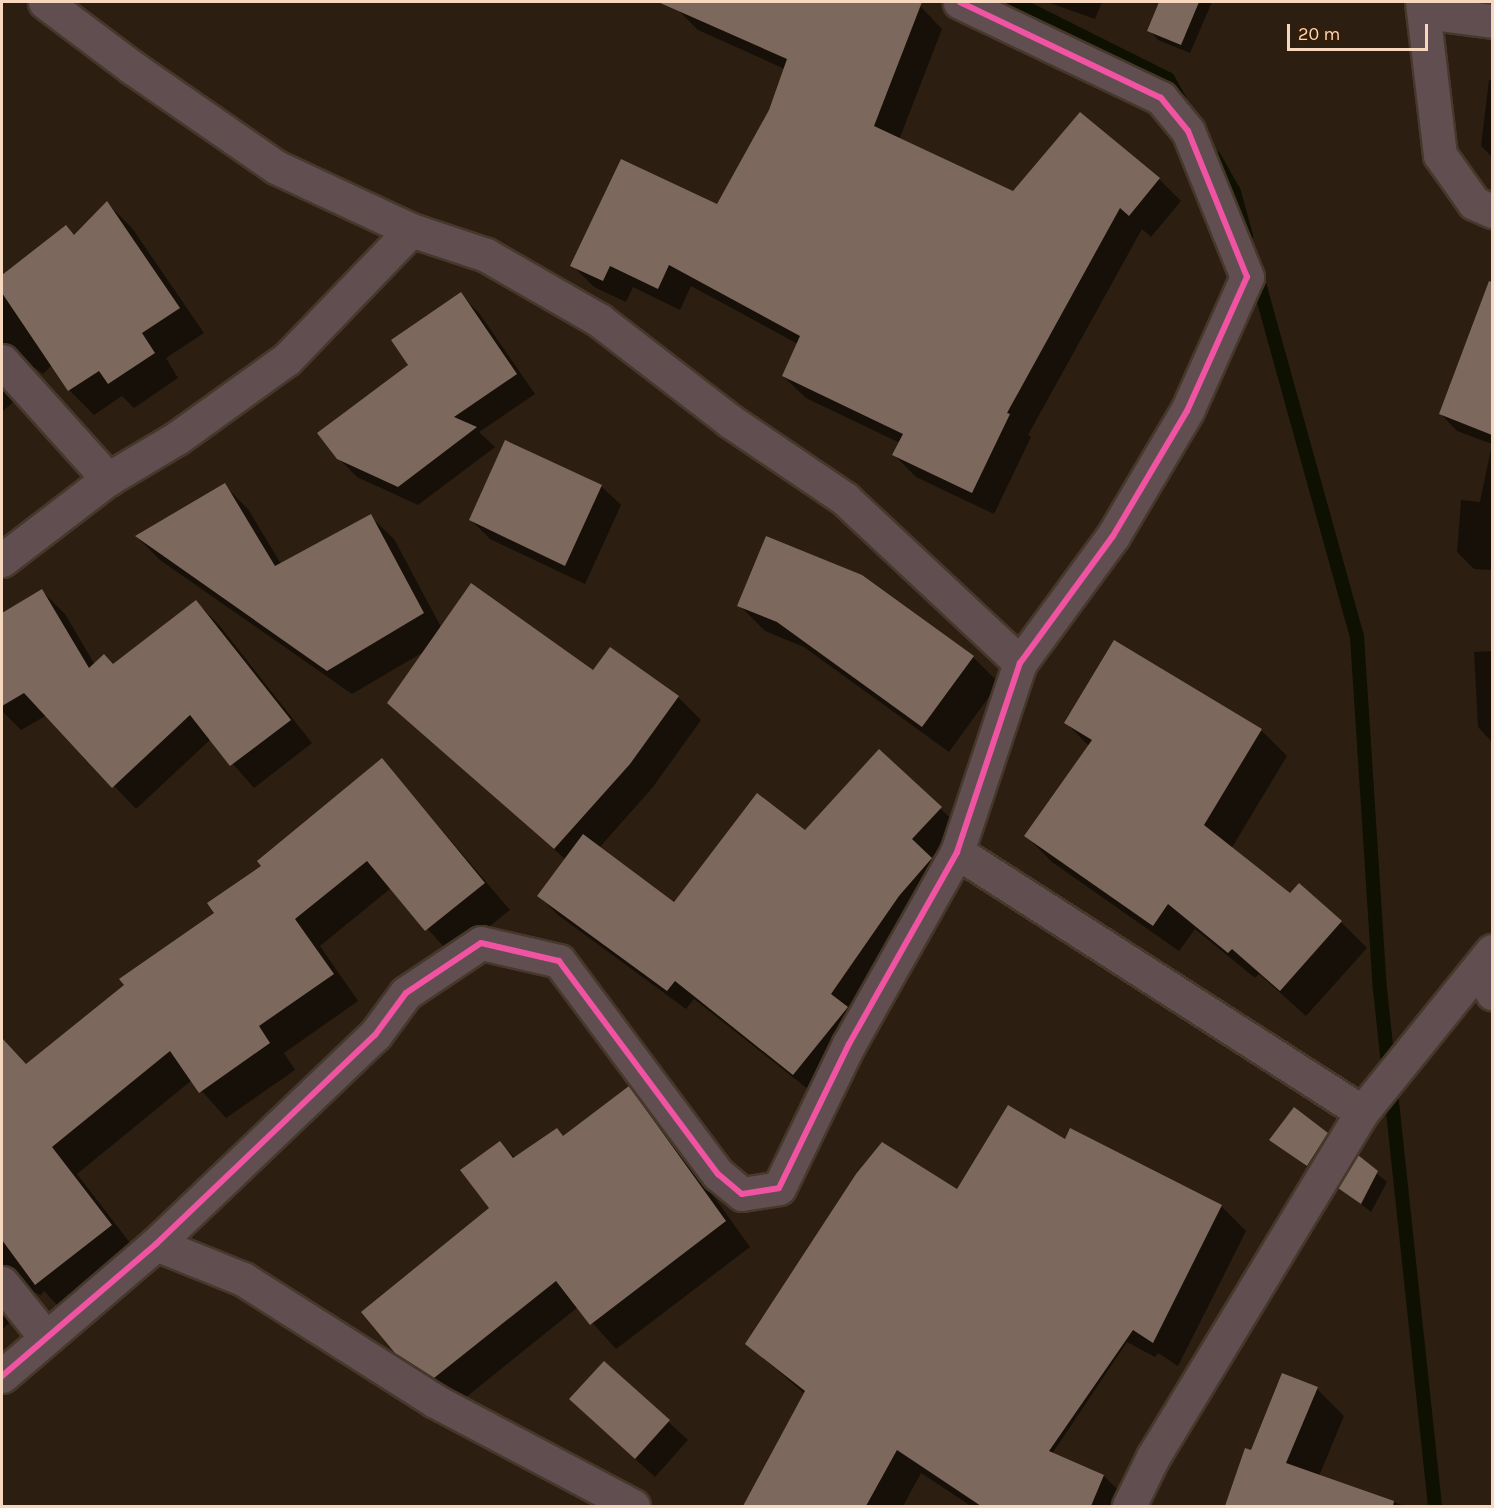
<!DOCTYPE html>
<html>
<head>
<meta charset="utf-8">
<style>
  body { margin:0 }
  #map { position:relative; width:1494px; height:1508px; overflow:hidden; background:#2c1e10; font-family:Karla,sans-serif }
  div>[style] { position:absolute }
  .shadow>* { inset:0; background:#0007 }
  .stream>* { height:14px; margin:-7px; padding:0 7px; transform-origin:7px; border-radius:7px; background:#0e1001 }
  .building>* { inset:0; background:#7d685d }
  .roads { filter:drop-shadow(2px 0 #46382b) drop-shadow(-2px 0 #46382b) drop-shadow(0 2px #46382b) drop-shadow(0 -2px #46382b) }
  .minor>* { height:33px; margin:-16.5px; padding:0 16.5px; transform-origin:16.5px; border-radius:16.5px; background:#604e51 }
  .tertiary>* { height:33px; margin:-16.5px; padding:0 16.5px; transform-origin:16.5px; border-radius:16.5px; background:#604e51 }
  .cycleway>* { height:6px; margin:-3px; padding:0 3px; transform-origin:3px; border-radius:3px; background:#f153a3 }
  span { translate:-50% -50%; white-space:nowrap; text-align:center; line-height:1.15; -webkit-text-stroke:6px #391d03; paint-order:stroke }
  .frame { position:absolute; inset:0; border:3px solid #f7d7be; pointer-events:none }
  .scale { position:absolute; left:1287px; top:24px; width:141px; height:27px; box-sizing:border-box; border:3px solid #f7d7be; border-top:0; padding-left:8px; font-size:18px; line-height:21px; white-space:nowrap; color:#f7d7be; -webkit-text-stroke:4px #391d03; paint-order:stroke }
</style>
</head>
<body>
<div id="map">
  <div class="shadow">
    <i style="clip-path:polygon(679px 2px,907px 2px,920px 6px,942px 29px,899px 140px,1014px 193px,1159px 179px,1181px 201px,1151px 237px,1142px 229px,1028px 435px,1031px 437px,994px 514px,916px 477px,894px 455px,900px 443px,806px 398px,783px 376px,798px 344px,691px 286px,680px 310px,633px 287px,626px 302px,594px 287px,572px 265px,718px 206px,770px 111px,785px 69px,698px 30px,676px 8px)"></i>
    <i style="clip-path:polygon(1047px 2px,1102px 2px,1095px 19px)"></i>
    <i style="clip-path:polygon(1161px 2px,1212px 2px,1190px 53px,1158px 40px,1149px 30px)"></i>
    <i style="clip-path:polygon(1489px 80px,1492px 80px,1492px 157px,1481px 146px)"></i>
    <i style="clip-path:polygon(107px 203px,132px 228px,204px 333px,166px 358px,178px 378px,134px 408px,122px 396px,94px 415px,69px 390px,52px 365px,43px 374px,35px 368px,23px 367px,8px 381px,14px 401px,2px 412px,2px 276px,66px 227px,75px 236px)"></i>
    <i style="clip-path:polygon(460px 294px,479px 313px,535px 394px,479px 432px,495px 447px,418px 505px,357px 477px,338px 458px)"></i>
    <i style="clip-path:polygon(1470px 335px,1492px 344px,1492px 570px,1474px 569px,1457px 552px,1461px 500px,1480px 502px,1492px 444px,1457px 431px,1441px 414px)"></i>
    <i style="clip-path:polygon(224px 485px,248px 509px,281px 564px,370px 516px,394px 539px,441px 627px,678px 697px,701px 720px,653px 787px,599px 848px,674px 904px,805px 832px,879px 751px,960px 827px,931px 858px,951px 878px,813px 1093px,694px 999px,686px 1009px,558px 915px,539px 896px,566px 860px,388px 702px,425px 651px,352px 694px,160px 560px,137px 537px)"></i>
    <i style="clip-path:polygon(601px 486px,621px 505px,585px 584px,490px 539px,471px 520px)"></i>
    <i style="clip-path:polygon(42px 591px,65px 614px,95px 665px,114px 666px,196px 602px,219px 625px,312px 743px,254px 788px,211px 739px,136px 809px,47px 715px,21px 730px,2px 711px,2px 615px)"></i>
    <i style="clip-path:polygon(739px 605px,973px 657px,999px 683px,949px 752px,804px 647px,765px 631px)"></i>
    <i style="clip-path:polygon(1492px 651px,1492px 742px,1478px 727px,1474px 652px)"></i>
    <i style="clip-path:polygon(1066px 723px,1261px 730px,1287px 756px,1231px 849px,1290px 895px,1341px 922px,1367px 948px,1306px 1016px,1259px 974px,1255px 978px,1195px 929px,1179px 951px,1052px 862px,1026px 836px,1089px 746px)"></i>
    <i style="clip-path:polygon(382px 760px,510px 910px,452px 956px,391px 888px,320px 946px,358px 1001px,284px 1053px,295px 1070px,226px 1118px,192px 1080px,77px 1174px,137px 1252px,62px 1310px,44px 1291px,41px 1295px,27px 1290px,12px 1320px,2px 1330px,2px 1038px,27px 1065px,216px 913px)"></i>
    <i style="clip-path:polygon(629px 1088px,654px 1113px,750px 1247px,616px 1349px,578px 1307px,460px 1402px,422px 1378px,396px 1352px,491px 1209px,500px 1143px,515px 1158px,564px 1137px)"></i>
    <i style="clip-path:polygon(1071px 1130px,1222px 1207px,1246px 1231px,1178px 1366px,1158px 1353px,1155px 1357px,1127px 1342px,1017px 1506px,971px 1506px,921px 1473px,903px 1506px,745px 1506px,805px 1394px,747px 1344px,957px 1191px,1065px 1141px)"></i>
    <i style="clip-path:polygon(1327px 1134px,1336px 1143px,1317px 1174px,1271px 1140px)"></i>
    <i style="clip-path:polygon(1358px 1158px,1387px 1182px,1371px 1212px,1340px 1187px)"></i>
    <i style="clip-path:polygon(604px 1363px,688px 1440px,655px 1477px,590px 1418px)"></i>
    <i style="clip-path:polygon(1317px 1389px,1344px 1416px,1319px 1476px,1405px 1506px,1226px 1506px,1246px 1450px,1252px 1452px)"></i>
    <i style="clip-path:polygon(1069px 1461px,1104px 1476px,1123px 1495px,1118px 1506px,1050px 1506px)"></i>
  </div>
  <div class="stream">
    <i style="left:1014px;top:2px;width:172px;rotate:26.6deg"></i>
    <i style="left:1168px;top:79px;width:26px;rotate:61deg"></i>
    <i style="left:1214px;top:157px;width:40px;rotate:60.3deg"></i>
    <i style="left:1234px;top:192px;width:46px;rotate:74.7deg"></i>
    <i style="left:1255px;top:269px;width:381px;rotate:74.5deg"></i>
    <i style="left:1357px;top:636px;width:354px;rotate:86.3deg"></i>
    <i style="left:1380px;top:989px;width:520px;rotate:83.93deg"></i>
  </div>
  <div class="building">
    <i style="clip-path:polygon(658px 2px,922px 2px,874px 126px,1013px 191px,1080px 112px,1160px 178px,1129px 216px,1120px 208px,1007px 413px,1010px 414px,972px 493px,892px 455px,903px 434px,782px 376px,800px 336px,669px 265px,658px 289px,610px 266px,603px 281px,570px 266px,621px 159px,717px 204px,769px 110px,787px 59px)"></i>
    <i style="clip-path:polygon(1159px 2px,1199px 2px,1181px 45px,1147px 31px)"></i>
    <i style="clip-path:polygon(107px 201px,180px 308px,142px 333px,155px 353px,108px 384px,99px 371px,68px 391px,2px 293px,2px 275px,66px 225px,74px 235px)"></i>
    <i style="clip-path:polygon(1489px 281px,1492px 282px,1492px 435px,1439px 414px)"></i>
    <i style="clip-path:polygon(461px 292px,517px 374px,454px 417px,477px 427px,398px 487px,337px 459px,317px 433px,408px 365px,391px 340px)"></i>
    <i style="clip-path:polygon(505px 440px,602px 485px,565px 566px,469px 520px)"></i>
    <i style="clip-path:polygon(225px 483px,275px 566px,371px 514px,424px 613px,327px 671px,135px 536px)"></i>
    <i style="clip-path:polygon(766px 536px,862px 575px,974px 656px,922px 727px,777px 622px,737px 606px)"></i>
    <i style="clip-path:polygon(471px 583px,593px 670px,610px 647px,679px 696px,630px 764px,554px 849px,387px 703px)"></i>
    <i style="clip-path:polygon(42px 589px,89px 668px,104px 654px,113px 664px,196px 600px,291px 720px,230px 766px,190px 715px,112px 788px,24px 693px,2px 706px,2px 613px)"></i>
    <i style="clip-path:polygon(1114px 640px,1262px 729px,1204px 825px,1290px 893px,1299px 883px,1342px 921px,1280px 991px,1232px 949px,1228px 953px,1168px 904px,1153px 926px,1024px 836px,1092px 740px,1064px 723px)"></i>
    <i style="clip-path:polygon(879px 749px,942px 807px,912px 839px,932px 858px,899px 896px,831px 994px,848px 1007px,793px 1075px,675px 981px,667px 991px,537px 896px,583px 834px,674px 902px,757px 793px,805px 830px)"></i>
    <i style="clip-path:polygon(382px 758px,485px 883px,425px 931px,367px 861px,295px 919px,334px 974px,259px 1026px,270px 1043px,199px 1093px,170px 1051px,52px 1147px,112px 1225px,35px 1285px,2px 1240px,2px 1038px,26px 1064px,124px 985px,119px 979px,214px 913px,207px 903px,261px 866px,257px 861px)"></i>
    <i style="clip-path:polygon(629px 1086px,726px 1221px,590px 1325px,556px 1281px,434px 1378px,395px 1353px,361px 1312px,489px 1208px,460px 1170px,500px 1141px,513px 1158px,557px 1128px,563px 1136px)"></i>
    <i style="clip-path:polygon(1008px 1105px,1065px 1139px,1070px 1128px,1222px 1205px,1153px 1343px,1133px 1330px,1049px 1451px,1104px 1475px,1091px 1506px,981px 1506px,897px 1450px,866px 1506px,743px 1506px,805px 1391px,745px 1344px,856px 1174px,882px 1142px,957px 1189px)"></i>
    <i style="clip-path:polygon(1294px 1107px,1328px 1133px,1307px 1166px,1269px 1140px)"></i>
    <i style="clip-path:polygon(1358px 1155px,1378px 1171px,1361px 1204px,1338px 1188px)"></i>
    <i style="clip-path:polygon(604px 1361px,670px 1420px,635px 1459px,569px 1399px)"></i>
    <i style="clip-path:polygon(1282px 1373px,1318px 1387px,1286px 1463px,1394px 1501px,1393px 1506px,1225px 1506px,1245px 1448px,1251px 1450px)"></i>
  </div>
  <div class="roads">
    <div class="minor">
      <i style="left:45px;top:2px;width:110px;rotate:36.9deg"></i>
      <i style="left:133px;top:68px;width:174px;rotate:34.7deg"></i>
      <i style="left:276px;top:167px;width:149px;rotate:25deg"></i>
      <i style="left:411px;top:230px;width:79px;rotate:18.4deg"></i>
      <i style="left:486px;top:255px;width:130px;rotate:29.9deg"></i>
      <i style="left:599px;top:320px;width:165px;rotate:37.6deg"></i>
      <i style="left:730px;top:421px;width:139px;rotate:34.1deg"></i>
      <i style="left:845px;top:499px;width:240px;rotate:43.1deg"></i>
      <i style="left:1422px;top:2px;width:154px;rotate:83.3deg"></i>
      <i style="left:1440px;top:155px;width:59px;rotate:54.7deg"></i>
      <i style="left:1474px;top:203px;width:20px;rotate:24deg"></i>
      <i style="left:1424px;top:12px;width:69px;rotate:7.5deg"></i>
      <i style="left:2px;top:361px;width:159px;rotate:48.1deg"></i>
      <i style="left:2px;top:560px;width:133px;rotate:-37.4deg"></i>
      <i style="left:108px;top:479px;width:80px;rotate:-30.7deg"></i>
      <i style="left:177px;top:438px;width:135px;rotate:-35.7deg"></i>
      <i style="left:287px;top:359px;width:179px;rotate:-46.1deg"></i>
      <i style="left:957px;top:852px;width:481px;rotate:32.7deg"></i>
      <i style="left:1480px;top:967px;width:29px;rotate:65deg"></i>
      <i style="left:156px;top:1244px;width:94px;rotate:21.9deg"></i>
      <i style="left:243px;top:1279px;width:227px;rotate:32.4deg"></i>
      <i style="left:435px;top:1401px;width:224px;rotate:27.9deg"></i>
      <i style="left:2px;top:1283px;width:70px;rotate:51.3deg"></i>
      <i style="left:2px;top:1376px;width:203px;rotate:-40.6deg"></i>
      <i style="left:156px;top:1244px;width:303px;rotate:-43.7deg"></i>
      <i style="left:375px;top:1035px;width:52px;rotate:-53.6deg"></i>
      <i style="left:406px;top:993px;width:90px;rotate:-33.7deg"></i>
      <i style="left:481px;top:943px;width:80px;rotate:13deg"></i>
      <i style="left:559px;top:961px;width:266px;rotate:53.3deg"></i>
      <i style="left:718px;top:1174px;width:31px;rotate:40deg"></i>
      <i style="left:742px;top:1194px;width:37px;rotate:-9deg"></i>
      <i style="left:779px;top:1188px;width:160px;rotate:-64.1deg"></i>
      <i style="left:849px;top:1044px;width:220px;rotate:-60.6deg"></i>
      <i style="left:957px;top:852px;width:199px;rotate:-71.6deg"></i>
      <i style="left:1020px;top:663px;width:157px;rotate:-53.8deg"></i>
      <i style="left:1113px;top:536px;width:145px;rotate:-59.4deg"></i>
      <i style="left:1187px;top:411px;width:147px;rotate:-65.9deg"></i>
      <i style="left:1247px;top:277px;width:157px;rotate:-112deg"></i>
      <i style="left:1188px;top:131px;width:43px;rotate:-129.3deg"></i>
      <i style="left:1161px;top:98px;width:223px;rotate:-154.5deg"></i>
    </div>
    <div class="tertiary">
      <i style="left:1129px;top:1506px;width:55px;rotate:-63.9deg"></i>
      <i style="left:1153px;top:1457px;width:403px;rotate:-58.8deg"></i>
      <i style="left:1362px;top:1112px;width:207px;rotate:-51.1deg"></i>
    </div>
  </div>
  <div class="cycleway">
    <i style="left:2px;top:1376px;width:203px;rotate:-40.6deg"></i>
    <i style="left:156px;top:1244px;width:303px;rotate:-43.7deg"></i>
    <i style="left:375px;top:1035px;width:52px;rotate:-53.6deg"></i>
    <i style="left:406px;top:993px;width:90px;rotate:-33.7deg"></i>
    <i style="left:481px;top:943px;width:80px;rotate:13deg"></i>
    <i style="left:559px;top:961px;width:266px;rotate:53.3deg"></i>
    <i style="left:718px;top:1174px;width:31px;rotate:40deg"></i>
    <i style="left:742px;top:1194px;width:37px;rotate:-9deg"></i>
    <i style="left:779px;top:1188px;width:160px;rotate:-64.1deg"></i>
    <i style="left:849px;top:1044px;width:220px;rotate:-60.6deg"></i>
    <i style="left:957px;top:852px;width:199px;rotate:-71.6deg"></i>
    <i style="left:1020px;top:663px;width:157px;rotate:-53.8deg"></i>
    <i style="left:1113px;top:536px;width:145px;rotate:-59.4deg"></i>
    <i style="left:1187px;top:411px;width:147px;rotate:-65.9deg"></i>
    <i style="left:1247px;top:277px;width:157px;rotate:-112deg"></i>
    <i style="left:1188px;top:131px;width:43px;rotate:-129.3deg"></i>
    <i style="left:1161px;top:98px;width:223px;rotate:-154.5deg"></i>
  </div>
  <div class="frame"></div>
  <div class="scale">20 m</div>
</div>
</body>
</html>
